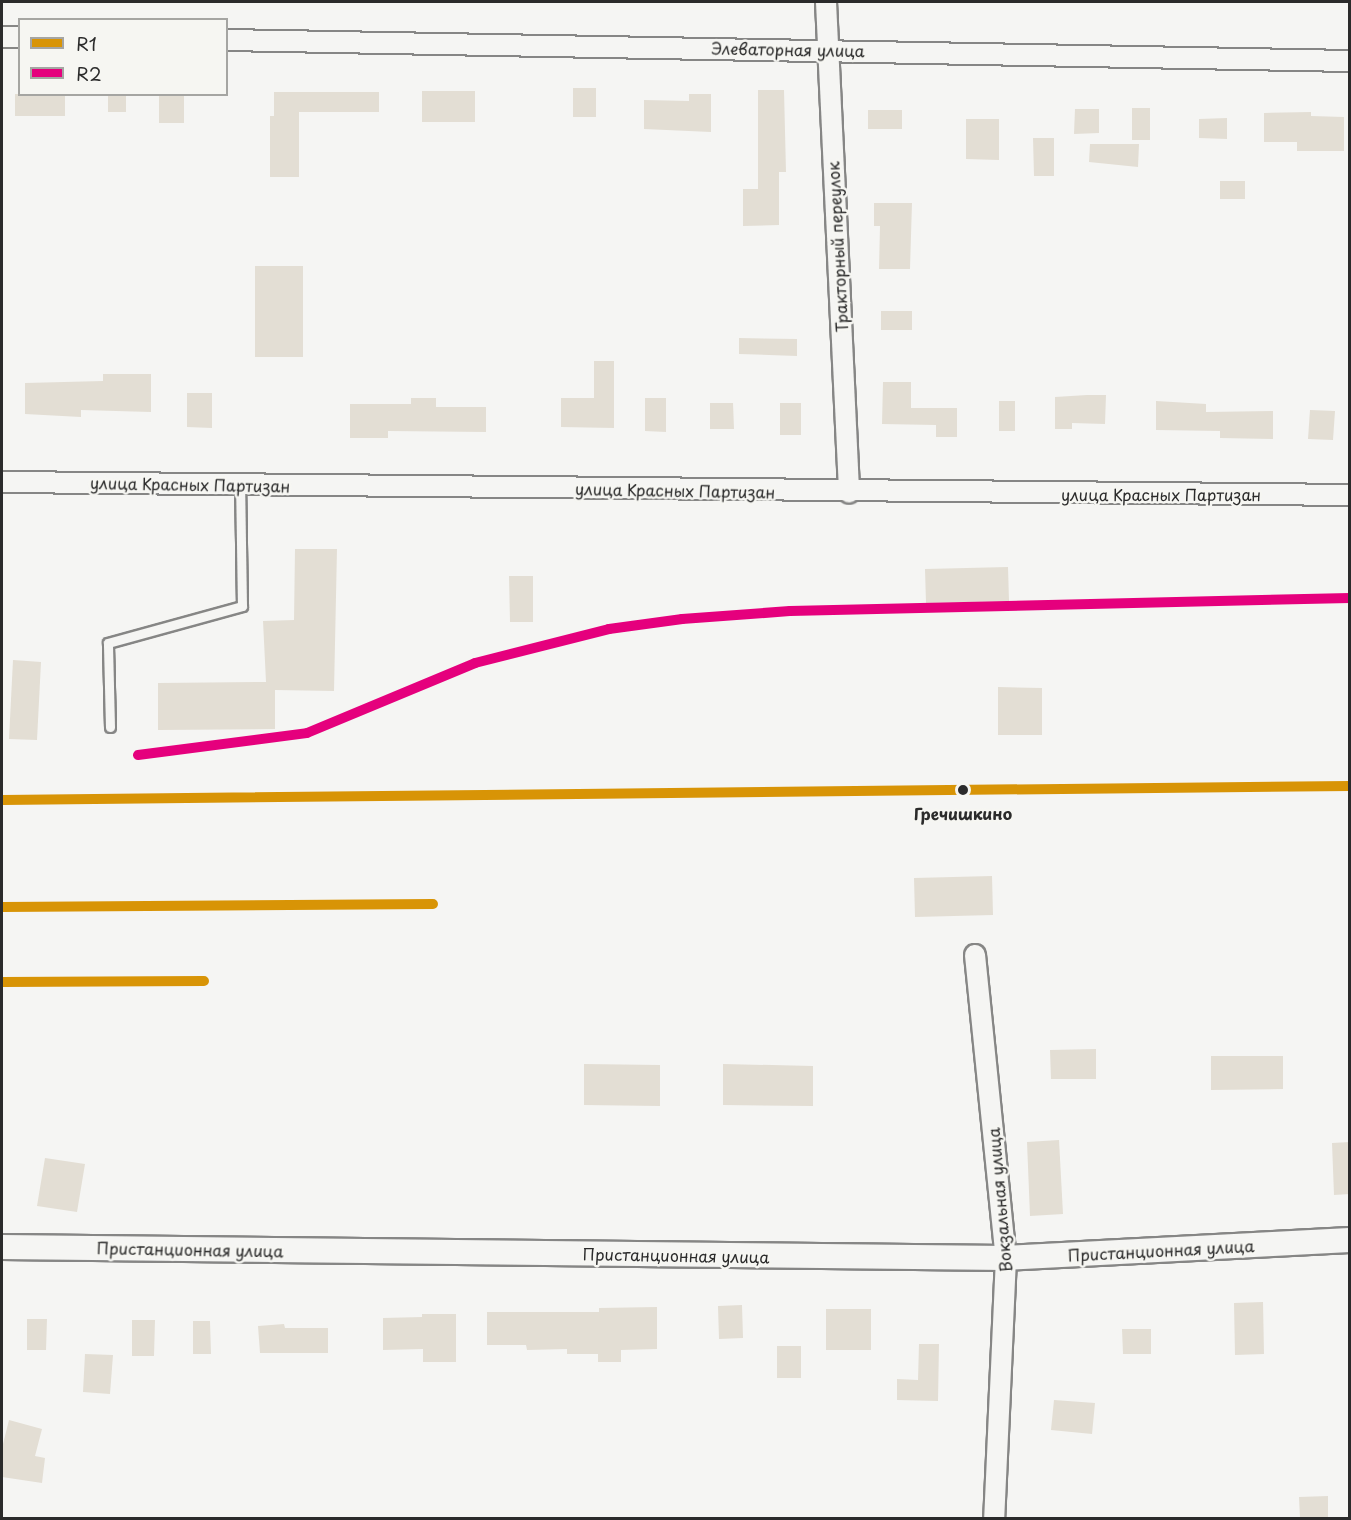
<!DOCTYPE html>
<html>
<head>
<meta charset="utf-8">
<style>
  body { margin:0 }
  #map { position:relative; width:1351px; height:1520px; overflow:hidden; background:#f5f5f3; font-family:"Playpen Sans",sans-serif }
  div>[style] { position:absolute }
  .building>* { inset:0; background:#e3ded4 }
  .roads { filter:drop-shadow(2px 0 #868685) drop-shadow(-2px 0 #868685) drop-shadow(0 2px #868685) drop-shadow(0 -2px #868685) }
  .service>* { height:9px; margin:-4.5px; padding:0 4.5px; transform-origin:4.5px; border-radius:4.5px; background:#f5f5f3 }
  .minor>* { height:20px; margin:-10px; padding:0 10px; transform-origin:10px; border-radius:10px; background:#f5f5f3 }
  .tertiary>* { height:24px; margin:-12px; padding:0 12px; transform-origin:12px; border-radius:12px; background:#f5f5f3 }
  .rail-1>* { height:10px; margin:-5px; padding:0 5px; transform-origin:5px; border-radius:5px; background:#d89406 }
  .rail-2>* { height:10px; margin:-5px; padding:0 5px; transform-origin:5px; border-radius:5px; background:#e5007d }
  .dots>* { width:16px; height:16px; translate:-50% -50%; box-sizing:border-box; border:3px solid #f6f6f2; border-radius:50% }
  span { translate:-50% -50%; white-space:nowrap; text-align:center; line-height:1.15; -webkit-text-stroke:5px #f6f6f2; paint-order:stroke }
  .street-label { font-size:16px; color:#2b2b2b }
  .stop-label { font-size:16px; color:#2b2b2b; font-weight:700 }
  .frame { position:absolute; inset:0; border:3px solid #2b2b2b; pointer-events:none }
  .legend { position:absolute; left:18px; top:18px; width:210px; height:78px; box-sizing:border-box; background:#f6f6f2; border:2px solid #a5a5a2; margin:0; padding:8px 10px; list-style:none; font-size:18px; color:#2b2b2b }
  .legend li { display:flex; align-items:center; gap:12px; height:30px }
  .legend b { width:30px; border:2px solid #a5a5a2 }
</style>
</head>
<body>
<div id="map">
  <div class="building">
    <i style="clip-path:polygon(573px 88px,596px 88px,596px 117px,573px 117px)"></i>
    <i style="clip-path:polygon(758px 90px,784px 90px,786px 172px,779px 172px,779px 225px,743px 226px,743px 189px,758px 189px)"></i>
    <i style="clip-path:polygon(422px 91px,475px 91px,475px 122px,422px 122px)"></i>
    <i style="clip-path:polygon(274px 92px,379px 92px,379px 112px,299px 112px,299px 177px,270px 177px,270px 116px,274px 116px)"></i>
    <i style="clip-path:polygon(15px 94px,65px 94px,65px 116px,15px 116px)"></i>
    <i style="clip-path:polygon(108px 94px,126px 94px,126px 112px,108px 112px)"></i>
    <i style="clip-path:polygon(159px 94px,184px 94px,184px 123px,159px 123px)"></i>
    <i style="clip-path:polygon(689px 94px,711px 94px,711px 132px,644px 129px,644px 100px,689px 101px)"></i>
    <i style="clip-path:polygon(1132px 108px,1150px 108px,1150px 140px,1132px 140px)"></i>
    <i style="clip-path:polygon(1075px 109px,1099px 109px,1099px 133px,1074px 134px)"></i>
    <i style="clip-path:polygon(868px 110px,902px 110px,902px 129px,868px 129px)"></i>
    <i style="clip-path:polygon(1311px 112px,1311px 116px,1344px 117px,1344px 151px,1297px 151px,1297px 142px,1264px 142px,1264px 113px)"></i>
    <i style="clip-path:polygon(1227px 118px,1227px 139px,1199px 138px,1199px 119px)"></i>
    <i style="clip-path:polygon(966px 119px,999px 119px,999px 160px,966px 159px)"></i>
    <i style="clip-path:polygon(1033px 138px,1054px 138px,1054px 176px,1034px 176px)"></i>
    <i style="clip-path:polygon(1090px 144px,1139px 144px,1138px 167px,1089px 162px)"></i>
    <i style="clip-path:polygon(1220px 181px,1245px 181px,1245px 199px,1220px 199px)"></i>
    <i style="clip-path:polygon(874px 203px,912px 203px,910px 269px,879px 269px,880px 226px,874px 226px)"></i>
    <i style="clip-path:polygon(255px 266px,303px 266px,303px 357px,255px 357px)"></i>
    <i style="clip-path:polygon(881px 311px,912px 311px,912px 330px,881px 330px)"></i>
    <i style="clip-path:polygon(739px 338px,797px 339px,797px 356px,739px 354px)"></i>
    <i style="clip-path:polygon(594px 361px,614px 361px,614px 428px,561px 427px,561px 398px,594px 398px)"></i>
    <i style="clip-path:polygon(103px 374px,151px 374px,151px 412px,81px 410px,81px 417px,25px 414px,25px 383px,103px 381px)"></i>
    <i style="clip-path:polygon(883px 382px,911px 382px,911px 408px,957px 408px,957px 437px,936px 437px,936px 425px,882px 424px)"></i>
    <i style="clip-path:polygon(187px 393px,212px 393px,212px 428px,187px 427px)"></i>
    <i style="clip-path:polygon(1087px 395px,1106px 395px,1105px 424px,1072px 423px,1072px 429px,1055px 429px,1055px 397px)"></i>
    <i style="clip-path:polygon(411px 398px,436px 398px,436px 407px,486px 407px,486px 432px,388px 431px,388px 438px,350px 438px,350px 404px,411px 404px)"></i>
    <i style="clip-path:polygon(645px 398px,666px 398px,666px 432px,645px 431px)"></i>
    <i style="clip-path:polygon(999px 401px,1015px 401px,1015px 431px,999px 431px)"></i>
    <i style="clip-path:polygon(1156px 401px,1206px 404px,1206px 412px,1273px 411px,1273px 439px,1220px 438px,1220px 431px,1156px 430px)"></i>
    <i style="clip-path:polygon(710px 403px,733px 403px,734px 429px,710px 429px)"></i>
    <i style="clip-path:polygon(780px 403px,801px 403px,801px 435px,780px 435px)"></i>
    <i style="clip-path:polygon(1310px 410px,1335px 411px,1333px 440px,1308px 439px)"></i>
    <i style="clip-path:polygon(295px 549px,337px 549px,334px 691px,275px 690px,275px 729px,158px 730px,158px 683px,266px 682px,263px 621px,294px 620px)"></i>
    <i style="clip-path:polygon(1008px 567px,1009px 601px,926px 603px,925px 569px)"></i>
    <i style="clip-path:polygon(509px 576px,533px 576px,533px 622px,510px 622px)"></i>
    <i style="clip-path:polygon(13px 660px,41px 662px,37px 740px,9px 739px)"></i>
    <i style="clip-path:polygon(998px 687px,1042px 688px,1042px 735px,998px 735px)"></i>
    <i style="clip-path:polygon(992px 876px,993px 915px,915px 917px,914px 878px)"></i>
    <i style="clip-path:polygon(1096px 1049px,1096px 1079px,1051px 1079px,1050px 1050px)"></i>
    <i style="clip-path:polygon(1211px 1056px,1283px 1056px,1283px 1089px,1211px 1090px)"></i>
    <i style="clip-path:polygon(584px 1064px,660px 1065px,660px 1106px,584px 1105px)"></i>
    <i style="clip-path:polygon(723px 1064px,813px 1066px,813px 1106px,723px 1105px)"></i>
    <i style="clip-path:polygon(1059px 1140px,1063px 1214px,1030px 1216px,1027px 1142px)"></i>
    <i style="clip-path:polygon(1350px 1142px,1350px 1194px,1334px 1195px,1332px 1143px)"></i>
    <i style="clip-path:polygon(45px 1158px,85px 1164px,77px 1212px,37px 1206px)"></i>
    <i style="clip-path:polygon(1263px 1302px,1264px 1354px,1235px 1355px,1234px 1303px)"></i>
    <i style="clip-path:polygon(742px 1305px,743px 1338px,719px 1339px,718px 1306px)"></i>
    <i style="clip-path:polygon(657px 1307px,657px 1349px,621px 1350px,621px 1362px,598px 1362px,598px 1354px,567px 1354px,567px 1349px,527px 1350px,526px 1345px,487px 1345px,487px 1312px,599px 1312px,599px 1308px)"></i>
    <i style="clip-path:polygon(826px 1309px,871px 1309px,871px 1350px,826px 1350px)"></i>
    <i style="clip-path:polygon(422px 1314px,456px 1314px,456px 1362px,423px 1362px,423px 1349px,383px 1350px,383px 1318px,422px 1317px)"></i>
    <i style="clip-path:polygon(27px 1319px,47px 1319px,46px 1350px,27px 1350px)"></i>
    <i style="clip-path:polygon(132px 1320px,155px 1320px,154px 1356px,132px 1356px)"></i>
    <i style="clip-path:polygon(193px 1321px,210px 1321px,211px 1354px,193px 1354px)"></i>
    <i style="clip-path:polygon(284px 1324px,285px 1328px,328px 1328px,328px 1353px,260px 1353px,258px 1326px)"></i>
    <i style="clip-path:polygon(1122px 1329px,1151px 1329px,1151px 1354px,1123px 1354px)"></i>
    <i style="clip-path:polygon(919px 1344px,939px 1344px,938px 1401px,897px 1400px,897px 1379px,918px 1380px)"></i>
    <i style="clip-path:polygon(777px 1346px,801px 1346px,801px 1378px,777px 1378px)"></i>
    <i style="clip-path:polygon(85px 1354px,113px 1355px,110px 1394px,83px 1392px)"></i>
    <i style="clip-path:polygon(1054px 1400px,1095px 1403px,1092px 1434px,1051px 1430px)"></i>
    <i style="clip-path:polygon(9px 1420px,42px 1429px,35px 1456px,45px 1458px,42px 1483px,2px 1477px,2px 1448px)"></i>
    <i style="clip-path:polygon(1328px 1496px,1328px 1518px,1300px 1518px,1299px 1497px)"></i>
  </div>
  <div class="roads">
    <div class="service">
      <i style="left:110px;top:727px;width:84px;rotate:-91.4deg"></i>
      <i style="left:108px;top:643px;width:139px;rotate:-15.4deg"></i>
      <i style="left:242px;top:606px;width:121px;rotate:-90.9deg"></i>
    </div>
    <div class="minor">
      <i style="left:826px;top:2px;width:491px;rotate:87.3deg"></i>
      <i style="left:2px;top:37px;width:18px"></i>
      <i style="left:226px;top:40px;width:1124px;rotate:1.07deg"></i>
      <i style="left:2px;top:482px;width:1348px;rotate:0.55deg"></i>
      <i style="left:975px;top:955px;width:305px;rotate:84.2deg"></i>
      <i style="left:1006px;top:1258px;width:260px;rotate:92.6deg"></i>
    </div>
    <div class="tertiary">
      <i style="left:2px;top:1247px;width:1004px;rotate:0.63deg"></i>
      <i style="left:1006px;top:1258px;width:344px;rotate:-3deg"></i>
    </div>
  </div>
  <div class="rail-1">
    <i style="left:2px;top:800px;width:1348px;rotate:-0.6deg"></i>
    <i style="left:2px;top:907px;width:431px;rotate:-0.4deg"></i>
    <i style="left:2px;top:982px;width:202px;rotate:-0.3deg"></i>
  </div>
  <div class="rail-2">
    <i style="left:138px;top:755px;width:170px;rotate:-7.4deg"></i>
    <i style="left:307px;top:733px;width:182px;rotate:-22.6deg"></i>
    <i style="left:475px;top:663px;width:138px;rotate:-14.2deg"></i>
    <i style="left:609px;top:629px;width:74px;rotate:-7.8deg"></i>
    <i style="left:682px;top:619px;width:108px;rotate:-4.2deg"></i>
    <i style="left:790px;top:611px;width:560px;rotate:-1.33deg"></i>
  </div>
  <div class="dots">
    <i style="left:963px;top:790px;background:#2b2b2b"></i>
  </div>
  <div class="street-label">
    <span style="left:788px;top:49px;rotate:1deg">Элеваторная улица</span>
    <span style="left:837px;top:247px;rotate:-93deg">Тракторный переулок</span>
    <span style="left:190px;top:484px;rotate:1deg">улица Красных Партизан</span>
    <span style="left:675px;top:490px;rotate:1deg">улица Красных Партизан</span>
    <span style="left:1161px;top:494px">улица Красных Партизан</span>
    <span style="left:999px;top:1200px;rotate:-95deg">Вокзальная улица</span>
    <span style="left:190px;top:1249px;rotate:1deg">Пристанционная улица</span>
    <span style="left:1161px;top:1250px;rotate:-3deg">Пристанционная улица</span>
    <span style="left:676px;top:1255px;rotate:1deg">Пристанционная улица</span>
  </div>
  <div class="stop-label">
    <span style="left:963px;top:813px">Гречишкино</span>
  </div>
  <div class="frame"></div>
  <ul class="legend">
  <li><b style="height:8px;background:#d89406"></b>R1</li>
  <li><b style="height:8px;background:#e5007d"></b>R2</li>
  </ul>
</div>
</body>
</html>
